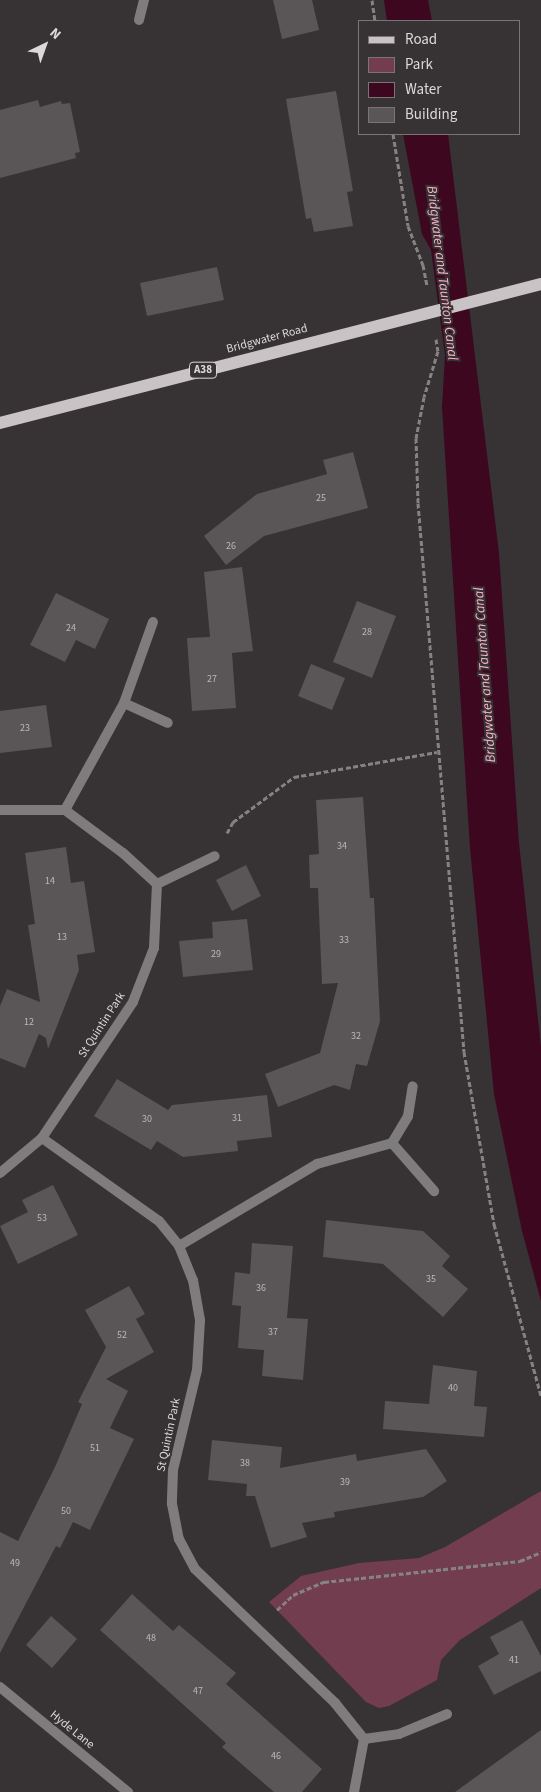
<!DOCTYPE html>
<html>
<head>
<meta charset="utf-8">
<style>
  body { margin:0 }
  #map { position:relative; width:541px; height:1792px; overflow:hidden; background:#373234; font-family:"Source Sans 3",sans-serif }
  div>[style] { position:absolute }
  .green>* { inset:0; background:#713d4f }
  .water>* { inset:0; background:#3c071f }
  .building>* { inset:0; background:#5a5556 }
  .path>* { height:3px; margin-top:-1.5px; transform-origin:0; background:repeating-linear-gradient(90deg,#868284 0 5px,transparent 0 7.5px) }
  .service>* { height:10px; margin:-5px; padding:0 5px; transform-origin:5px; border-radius:5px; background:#7f7c7d }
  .minor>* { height:10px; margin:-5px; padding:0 5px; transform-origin:5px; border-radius:5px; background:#7f7c7d }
  .primary>* { height:12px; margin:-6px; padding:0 6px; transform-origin:6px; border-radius:6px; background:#c9c3c5 }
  span { translate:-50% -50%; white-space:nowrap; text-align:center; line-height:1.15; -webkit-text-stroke:4px #373234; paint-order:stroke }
  .number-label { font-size:10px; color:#bcb8b9 }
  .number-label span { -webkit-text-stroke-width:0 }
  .shield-label span { padding:1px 4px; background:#373234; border:1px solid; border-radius:4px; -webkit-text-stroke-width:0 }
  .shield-label { font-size:11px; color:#dcd9da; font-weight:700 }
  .street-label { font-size:12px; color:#dcd9da }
  .water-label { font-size:14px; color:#fcb2c9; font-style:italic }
  .legend { position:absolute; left:358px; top:20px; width:162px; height:115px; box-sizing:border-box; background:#373234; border:1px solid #797576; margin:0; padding:6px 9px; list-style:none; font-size:15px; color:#dcd9da }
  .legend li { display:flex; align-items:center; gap:10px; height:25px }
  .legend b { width:25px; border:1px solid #797576 }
  .north { position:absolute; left:20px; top:20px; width:50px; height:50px; -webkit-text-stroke:4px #373234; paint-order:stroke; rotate:42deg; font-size:14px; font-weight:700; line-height:20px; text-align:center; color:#dcd9da }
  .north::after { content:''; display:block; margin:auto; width:18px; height:22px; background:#dcd9da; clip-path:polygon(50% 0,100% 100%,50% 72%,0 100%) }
</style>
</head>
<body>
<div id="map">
  <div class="green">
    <i style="clip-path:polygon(541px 1491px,541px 1588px,460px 1640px,441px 1660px,437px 1680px,389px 1706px,379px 1708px,366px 1702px,269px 1602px,301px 1576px,359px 1563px,419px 1558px,445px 1547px)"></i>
  </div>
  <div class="water">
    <i style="clip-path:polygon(384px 0,428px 0,432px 21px,387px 21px)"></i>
    <i style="clip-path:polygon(403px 134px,448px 134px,499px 553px,519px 843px,541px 1047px,541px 1301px,522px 1231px,494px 1094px,470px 848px,442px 407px,445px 355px,431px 250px,422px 234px)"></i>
  </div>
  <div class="building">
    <i style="clip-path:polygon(273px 0,312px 0,319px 30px,282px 39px)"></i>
    <i style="clip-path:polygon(336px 91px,353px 191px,347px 192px,353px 226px,314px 232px,311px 218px,306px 219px,286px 99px)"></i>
    <i style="clip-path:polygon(38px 100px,40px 107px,61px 101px,62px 104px,70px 103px,80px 152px,75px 153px,76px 158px,0 178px,0 110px)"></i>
    <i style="clip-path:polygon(217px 267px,224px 300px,147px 316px,140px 283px)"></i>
    <i style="clip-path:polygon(353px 452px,368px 508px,264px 536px,226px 565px,204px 536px,257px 494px,327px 474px,323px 460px)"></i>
    <i style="clip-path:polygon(242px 567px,253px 651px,232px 653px,236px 708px,192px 711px,187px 638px,210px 637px,204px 572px)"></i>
    <i style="clip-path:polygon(56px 593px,109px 619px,95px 649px,76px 640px,65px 662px,30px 645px)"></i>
    <i style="clip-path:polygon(357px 601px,396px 616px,372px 678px,333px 662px)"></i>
    <i style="clip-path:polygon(311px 664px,345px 678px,332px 710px,298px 696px)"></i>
    <i style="clip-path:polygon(46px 705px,52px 747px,0 753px,0 711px)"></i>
    <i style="clip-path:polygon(363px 797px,370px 898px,374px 898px,380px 1021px,367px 1066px,356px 1064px,350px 1090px,334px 1085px,278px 1107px,265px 1074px,320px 1053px,338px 983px,322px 984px,318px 888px,310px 888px,309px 855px,319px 854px,316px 800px)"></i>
    <i style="clip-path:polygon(66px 847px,71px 883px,84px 881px,95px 952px,77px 955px,79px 970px,48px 1049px,46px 1038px,39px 1034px,25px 1068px,0 1058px,0 1006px,7px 989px,40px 1002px,28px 925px,35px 924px,25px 853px)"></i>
    <i style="clip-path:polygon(246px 865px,261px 896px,232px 911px,216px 880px)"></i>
    <i style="clip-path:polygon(247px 919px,253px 970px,183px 977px,179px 941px,213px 938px,212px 922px)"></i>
    <i style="clip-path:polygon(117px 1079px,168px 1110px,172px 1105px,267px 1095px,272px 1137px,237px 1141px,238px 1151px,183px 1157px,157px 1141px,151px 1150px,94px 1116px)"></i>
    <i style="clip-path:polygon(53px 1185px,78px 1235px,18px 1264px,0 1226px,28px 1212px,22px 1200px)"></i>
    <i style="clip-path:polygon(326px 1220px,423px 1231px,450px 1256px,442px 1266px,468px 1289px,443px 1317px,383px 1264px,323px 1257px)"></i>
    <i style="clip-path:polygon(252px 1243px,293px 1246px,287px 1318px,308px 1319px,303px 1380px,262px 1376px,264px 1350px,238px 1348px,241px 1306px,232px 1305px,235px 1272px,250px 1274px)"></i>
    <i style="clip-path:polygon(129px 1286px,145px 1314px,136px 1319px,154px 1352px,106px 1379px,128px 1391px,110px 1428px,134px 1439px,90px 1530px,73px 1522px,60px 1548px,56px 1546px,0 1653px,0 1532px,18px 1541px,55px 1467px,82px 1404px,78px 1402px,106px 1347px,85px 1310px)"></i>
    <i style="clip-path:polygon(433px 1365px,477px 1371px,474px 1406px,487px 1407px,484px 1437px,383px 1429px,385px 1401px,429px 1404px)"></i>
    <i style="clip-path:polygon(212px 1440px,282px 1447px,280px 1468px,356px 1454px,357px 1461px,426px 1449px,447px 1481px,423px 1497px,334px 1512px,335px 1517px,302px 1523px,307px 1537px,271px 1548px,255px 1496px,246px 1496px,247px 1484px,208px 1480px)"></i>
    <i style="clip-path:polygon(132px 1594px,173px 1631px,179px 1625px,236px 1673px,226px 1684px,322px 1769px,302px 1792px,274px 1792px,222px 1747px,226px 1743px,100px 1630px)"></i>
    <i style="clip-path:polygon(51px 1616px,77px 1639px,52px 1668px,26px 1645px)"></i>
    <i style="clip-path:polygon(522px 1620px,541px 1656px,541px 1671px,494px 1695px,478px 1666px,499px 1654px,490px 1637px)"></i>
    <i style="clip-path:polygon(541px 1730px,541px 1792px,455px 1792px)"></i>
  </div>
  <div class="path">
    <i style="left:372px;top:0;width:21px;rotate:82deg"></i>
    <i style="left:393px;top:134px;width:93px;rotate:80.7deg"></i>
    <i style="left:408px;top:226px;width:42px;rotate:69deg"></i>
    <i style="left:423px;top:265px;width:21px;rotate:79deg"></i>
    <i style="left:436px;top:339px;width:12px;rotate:81deg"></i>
    <i style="left:438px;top:351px;width:48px;rotate:106.9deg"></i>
    <i style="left:424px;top:397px;width:42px;rotate:101deg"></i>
    <i style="left:416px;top:438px;width:65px;rotate:88.2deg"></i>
    <i style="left:418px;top:503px;width:551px;rotate:85.21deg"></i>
    <i style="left:464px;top:1052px;width:175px;rotate:80.1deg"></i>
    <i style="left:494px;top:1224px;width:178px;rotate:74.7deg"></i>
    <i style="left:227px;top:833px;width:13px;rotate:-61deg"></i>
    <i style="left:233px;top:822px;width:76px;rotate:-36.4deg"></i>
    <i style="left:294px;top:777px;width:145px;rotate:-9.9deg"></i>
    <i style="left:277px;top:1610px;width:22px;rotate:-43deg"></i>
    <i style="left:293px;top:1595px;width:34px;rotate:-23deg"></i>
    <i style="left:324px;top:1582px;width:197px;rotate:-6.1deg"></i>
    <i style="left:520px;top:1561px;width:23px;rotate:-23deg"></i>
  </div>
  <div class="service">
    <i style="left:139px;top:20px;width:21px;rotate:-76deg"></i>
  </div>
  <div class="minor">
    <i style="left:124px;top:703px;width:48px;rotate:24.4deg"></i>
    <i style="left:0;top:810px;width:65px"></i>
    <i style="left:65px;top:810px;width:72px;rotate:36.6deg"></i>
    <i style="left:123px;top:853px;width:46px;rotate:42.4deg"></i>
    <i style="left:157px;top:884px;width:64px;rotate:92.7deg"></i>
    <i style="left:154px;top:948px;width:58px;rotate:111.3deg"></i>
    <i style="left:133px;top:1002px;width:164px;rotate:123.8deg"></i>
    <i style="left:42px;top:1138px;width:55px;rotate:140.2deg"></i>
    <i style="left:65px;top:810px;width:122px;rotate:-61.1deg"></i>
    <i style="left:124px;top:703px;width:86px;rotate:-70.3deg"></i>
    <i style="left:157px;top:884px;width:64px;rotate:-25.8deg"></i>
    <i style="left:42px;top:1138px;width:143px;rotate:35.4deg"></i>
    <i style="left:159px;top:1221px;width:32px;rotate:51deg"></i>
    <i style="left:179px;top:1246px;width:37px;rotate:68deg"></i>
    <i style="left:193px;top:1280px;width:41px;rotate:80.1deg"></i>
    <i style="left:200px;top:1320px;width:50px;rotate:93.4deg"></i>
    <i style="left:197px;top:1370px;width:103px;rotate:103.5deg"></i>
    <i style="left:173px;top:1470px;width:34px;rotate:92deg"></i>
    <i style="left:172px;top:1504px;width:36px;rotate:79deg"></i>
    <i style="left:179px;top:1539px;width:34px;rotate:62deg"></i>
    <i style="left:195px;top:1569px;width:194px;rotate:43.7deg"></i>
    <i style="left:335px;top:1703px;width:46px;rotate:51.1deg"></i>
    <i style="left:364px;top:1739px;width:35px;rotate:-8deg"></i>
    <i style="left:399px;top:1734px;width:52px;rotate:-22.6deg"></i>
    <i style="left:392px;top:1143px;width:64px;rotate:48.8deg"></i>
    <i style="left:179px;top:1246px;width:161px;rotate:-30.7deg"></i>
    <i style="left:317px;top:1164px;width:78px;rotate:-15.6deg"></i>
    <i style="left:392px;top:1143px;width:31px;rotate:-59deg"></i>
    <i style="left:408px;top:1116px;width:30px;rotate:-81deg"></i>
    <i style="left:0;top:1687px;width:166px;rotate:39.4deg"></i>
    <i style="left:354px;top:1792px;width:54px;rotate:-79.3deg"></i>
  </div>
  <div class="primary">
    <i style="left:0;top:423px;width:559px;rotate:-14.41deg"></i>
  </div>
  <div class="number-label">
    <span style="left:321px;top:499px">25</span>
    <span style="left:231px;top:547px">26</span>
    <span style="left:71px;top:629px">24</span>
    <span style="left:367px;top:633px">28</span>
    <span style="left:212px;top:680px">27</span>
    <span style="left:25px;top:729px">23</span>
    <span style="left:342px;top:847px">34</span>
    <span style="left:50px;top:882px">14</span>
    <span style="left:62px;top:938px">13</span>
    <span style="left:344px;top:941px">33</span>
    <span style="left:216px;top:955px">29</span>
    <span style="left:29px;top:1023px">12</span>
    <span style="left:356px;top:1037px">32</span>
    <span style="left:237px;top:1119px">31</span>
    <span style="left:147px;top:1120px">30</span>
    <span style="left:42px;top:1219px">53</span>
    <span style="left:431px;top:1280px">35</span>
    <span style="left:261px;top:1289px">36</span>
    <span style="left:273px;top:1333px">37</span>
    <span style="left:122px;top:1336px">52</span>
    <span style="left:453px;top:1389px">40</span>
    <span style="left:95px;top:1449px">51</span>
    <span style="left:245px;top:1464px">38</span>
    <span style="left:345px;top:1483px">39</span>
    <span style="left:66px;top:1512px">50</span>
    <span style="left:15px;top:1564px">49</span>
    <span style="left:151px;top:1639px">48</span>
    <span style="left:514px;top:1661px">41</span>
    <span style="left:198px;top:1692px">47</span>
    <span style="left:276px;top:1757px">46</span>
  </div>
  <div class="shield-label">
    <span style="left:203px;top:370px">A38</span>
  </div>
  <div class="street-label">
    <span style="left:267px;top:339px;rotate:-15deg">Bridgwater Road</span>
    <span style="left:102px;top:1025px;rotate:-57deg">St Quintin Park</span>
    <span style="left:169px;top:1435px;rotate:-78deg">St Quintin Park</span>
    <span style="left:72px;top:1730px;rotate:39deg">Hyde Lane</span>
  </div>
  <div class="water-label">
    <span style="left:442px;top:273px;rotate:83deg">Bridgwater and Taunton Canal</span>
    <span style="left:485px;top:675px;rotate:-94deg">Bridgwater and Taunton Canal</span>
  </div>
  <ul class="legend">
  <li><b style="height:6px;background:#c9c3c5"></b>Road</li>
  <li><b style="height:14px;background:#713d4f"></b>Park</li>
  <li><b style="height:14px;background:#3c071f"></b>Water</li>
  <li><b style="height:14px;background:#5a5556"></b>Building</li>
  </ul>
  <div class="north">N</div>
</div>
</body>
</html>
